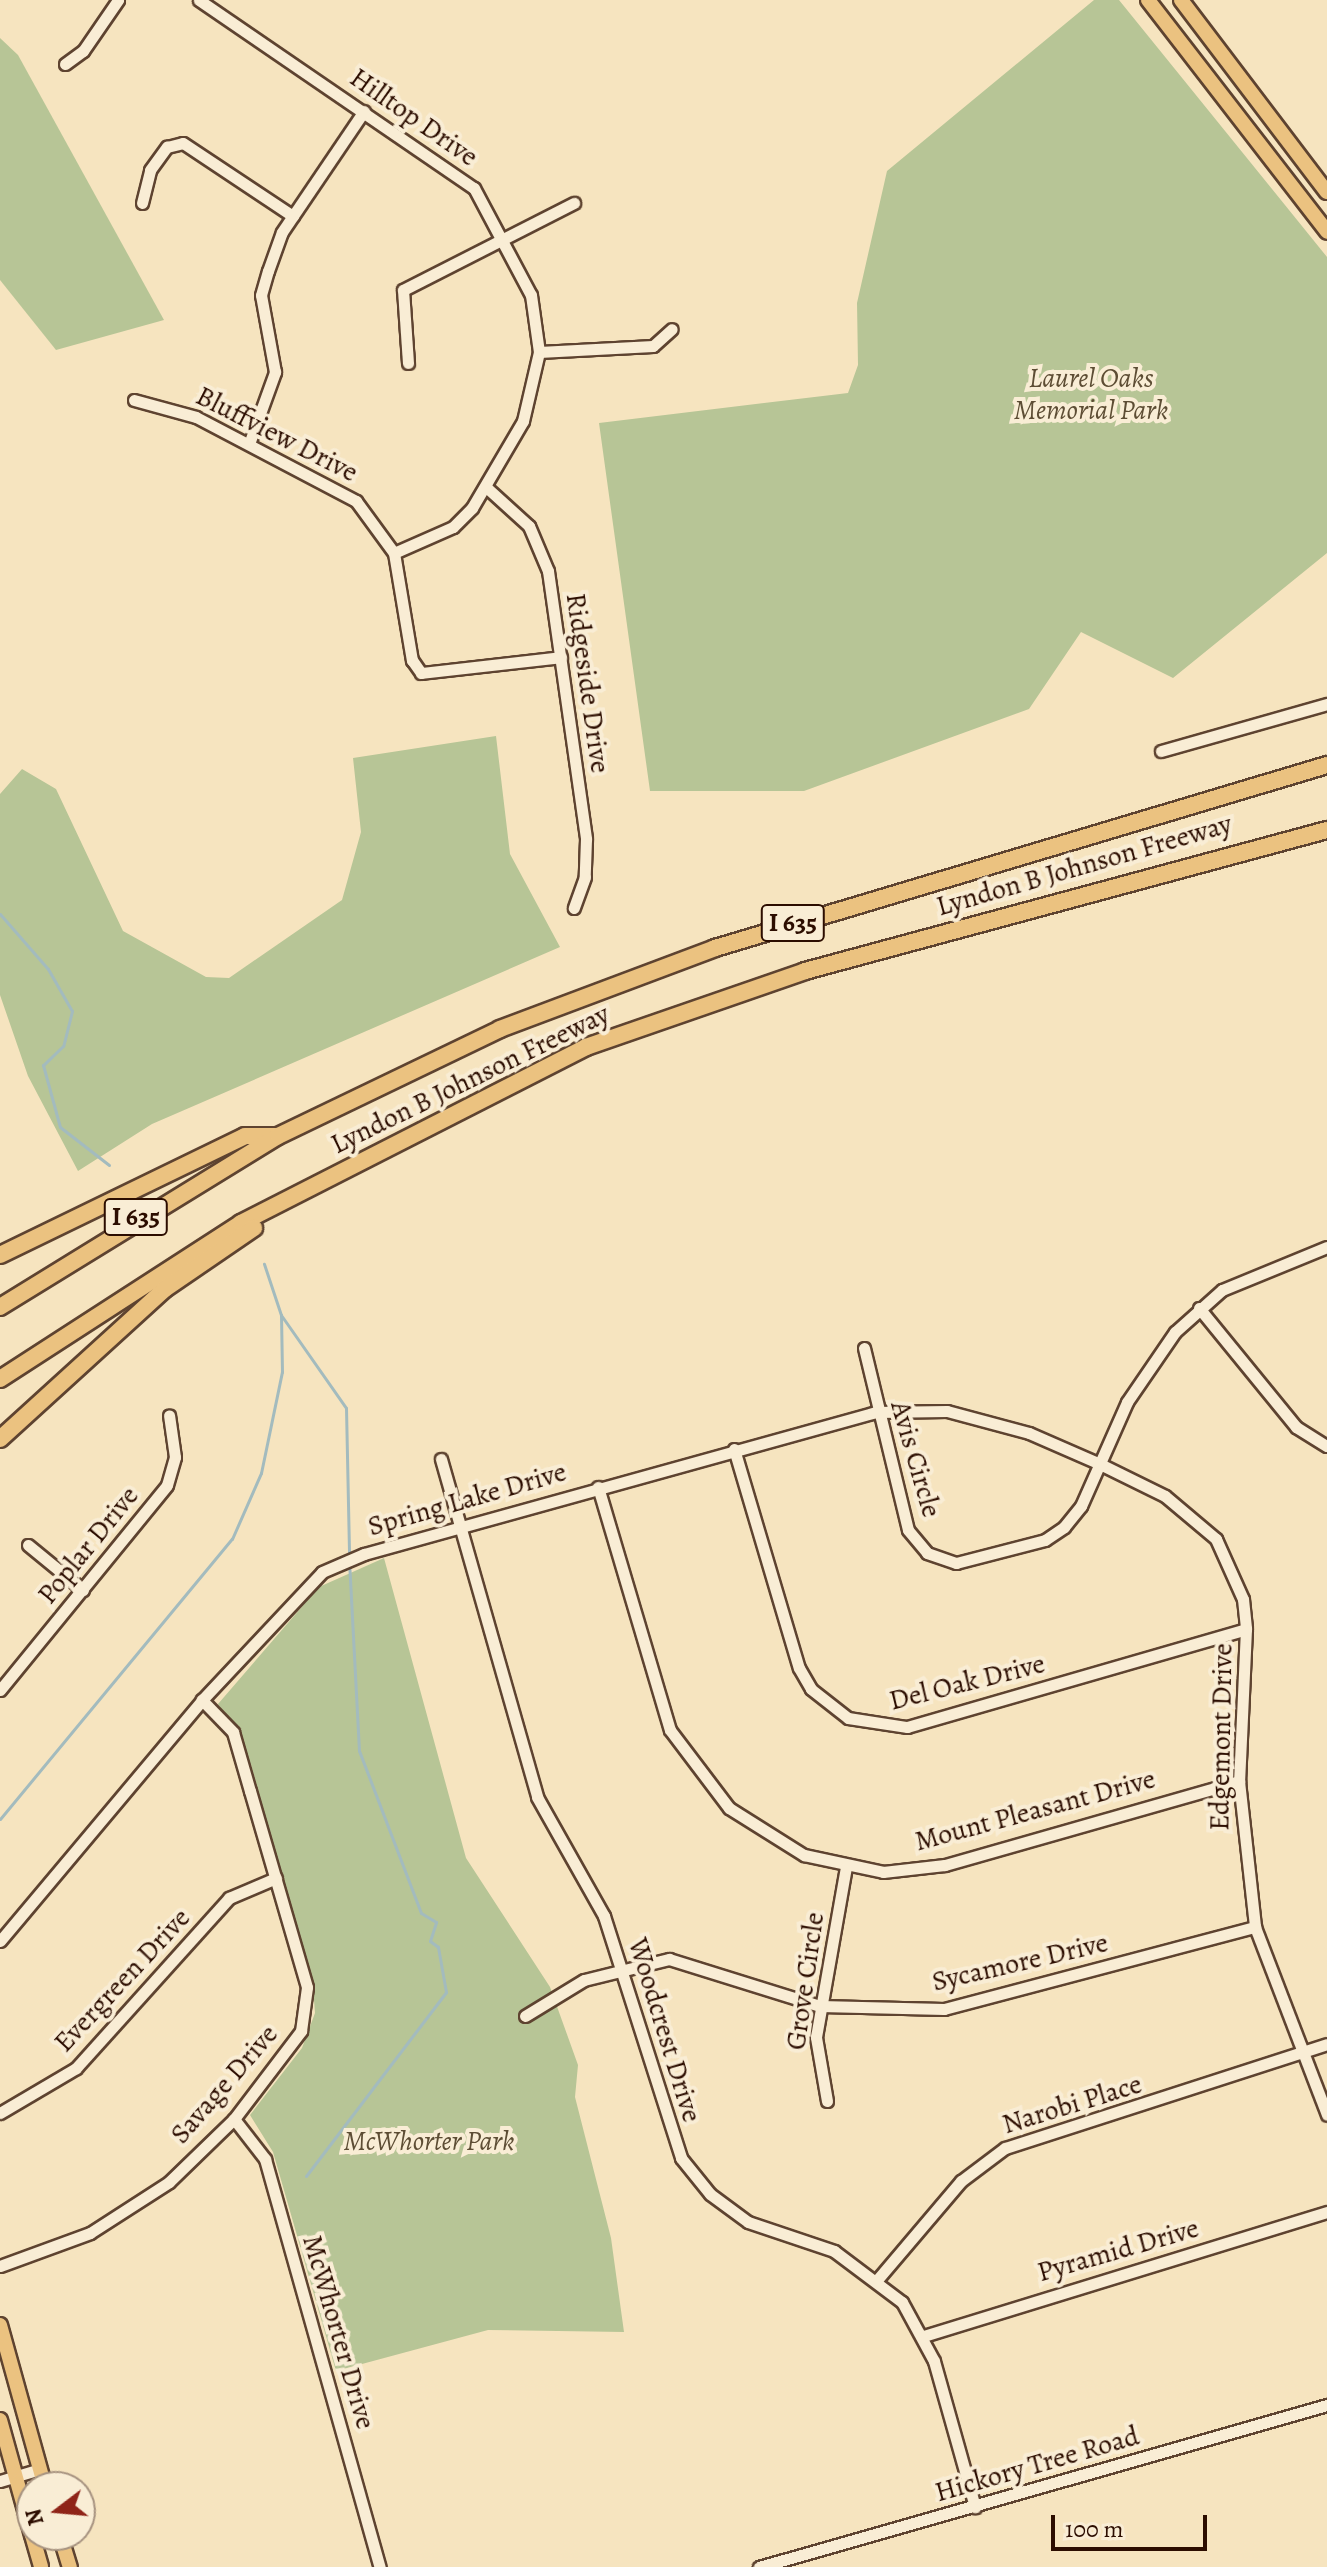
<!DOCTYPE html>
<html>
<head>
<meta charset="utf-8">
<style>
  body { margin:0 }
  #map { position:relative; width:1327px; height:2567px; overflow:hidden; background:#f6e4bf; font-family:Alegreya,serif }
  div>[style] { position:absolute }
  .green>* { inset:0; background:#b7c596 }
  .stream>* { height:3px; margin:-1.5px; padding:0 1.5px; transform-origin:1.5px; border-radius:1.5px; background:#a3bbbe }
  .roads { filter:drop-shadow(2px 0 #5e4330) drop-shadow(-2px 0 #5e4330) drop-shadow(0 2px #5e4330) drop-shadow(0 -2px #5e4330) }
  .minor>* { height:11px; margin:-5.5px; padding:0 5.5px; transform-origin:5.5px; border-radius:5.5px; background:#f9edd5 }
  .major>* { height:14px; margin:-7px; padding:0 7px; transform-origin:7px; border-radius:7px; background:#ebc280 }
  .highway>* { height:16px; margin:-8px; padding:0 8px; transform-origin:8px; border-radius:8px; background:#ebc280 }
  span { translate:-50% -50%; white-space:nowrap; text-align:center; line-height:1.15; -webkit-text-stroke:8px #f9edd5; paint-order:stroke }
  .shield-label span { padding:2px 6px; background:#f9edd5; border:2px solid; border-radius:6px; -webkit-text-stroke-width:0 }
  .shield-label { font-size:26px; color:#2c0d00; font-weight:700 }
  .street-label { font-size:28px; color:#2c0d00 }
  .park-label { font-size:28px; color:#5d4d34; font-style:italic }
  .north { position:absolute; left:16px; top:2471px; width:80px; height:80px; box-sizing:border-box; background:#f9edd5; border:2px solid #a79380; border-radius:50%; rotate:254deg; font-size:22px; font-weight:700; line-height:32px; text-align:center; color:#2c0d00 }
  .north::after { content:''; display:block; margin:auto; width:28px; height:36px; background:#8f2418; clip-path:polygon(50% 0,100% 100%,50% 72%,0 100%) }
  .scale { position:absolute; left:1051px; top:2515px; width:156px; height:36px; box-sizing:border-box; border:4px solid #2c0d00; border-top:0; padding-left:10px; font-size:24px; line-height:28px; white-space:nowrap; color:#2c0d00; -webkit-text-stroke:6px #f9edd5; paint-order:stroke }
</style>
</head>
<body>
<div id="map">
  <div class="green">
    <i style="clip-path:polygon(1094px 0,1119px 0,1327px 257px,1327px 553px,1173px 678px,1081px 632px,1029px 709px,804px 791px,650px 791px,599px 423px,848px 393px,858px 365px,857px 303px,887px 171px)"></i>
    <i style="clip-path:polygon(0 38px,18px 55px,164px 320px,56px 350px,0 280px)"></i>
    <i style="clip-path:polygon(496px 736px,510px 854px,560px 947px,152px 1124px,78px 1171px,28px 1076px,0 995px,0 794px,22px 769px,56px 789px,123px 931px,206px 977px,229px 978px,342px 900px,361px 832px,353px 758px)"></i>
    <i style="clip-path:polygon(384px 1558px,466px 1858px,550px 1987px,578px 2065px,575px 2097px,611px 2238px,624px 2332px,488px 2330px,336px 2371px,273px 2152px,250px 2115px,302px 2048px,315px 2013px,313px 1987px,251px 1765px,218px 1704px,319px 1587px)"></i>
  </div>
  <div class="stream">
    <i style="left:0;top:914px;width:73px;rotate:48.9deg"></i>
    <i style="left:48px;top:969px;width:48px;rotate:60.3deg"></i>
    <i style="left:72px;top:1011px;width:36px;rotate:104deg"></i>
    <i style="left:63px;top:1046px;width:28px;rotate:136deg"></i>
    <i style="left:43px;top:1065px;width:64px;rotate:74.7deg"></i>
    <i style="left:60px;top:1127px;width:62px;rotate:37.8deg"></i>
    <i style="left:281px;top:1315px;width:113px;rotate:55deg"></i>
    <i style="left:346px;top:1408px;width:147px;rotate:88.8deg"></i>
    <i style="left:0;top:1819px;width:364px;rotate:-50.4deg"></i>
    <i style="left:232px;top:1539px;width:72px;rotate:-66.3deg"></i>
    <i style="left:261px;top:1473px;width:103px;rotate:-78.3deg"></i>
    <i style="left:282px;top:1372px;width:57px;rotate:-91deg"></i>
    <i style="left:281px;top:1315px;width:54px;rotate:-108.4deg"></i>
    <i style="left:306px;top:2176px;width:231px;rotate:-52.7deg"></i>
    <i style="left:446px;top:1992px;width:46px;rotate:-100.1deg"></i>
    <i style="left:438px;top:1947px;width:10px;rotate:-143deg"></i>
    <i style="left:430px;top:1941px;width:20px;rotate:-72deg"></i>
    <i style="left:436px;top:1922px;width:17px;rotate:-149deg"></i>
    <i style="left:421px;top:1913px;width:173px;rotate:-110.9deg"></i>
    <i style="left:359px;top:1751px;width:189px;rotate:-93deg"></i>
  </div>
  <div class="roads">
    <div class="minor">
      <i style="left:199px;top:0;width:333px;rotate:34.4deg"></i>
      <i style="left:474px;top:188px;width:121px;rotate:62deg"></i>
      <i style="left:531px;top:295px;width:58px;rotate:82deg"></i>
      <i style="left:539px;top:352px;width:71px;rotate:103.1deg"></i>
      <i style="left:523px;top:421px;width:101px;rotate:120.4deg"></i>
      <i style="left:472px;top:508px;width:27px;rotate:135deg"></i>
      <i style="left:453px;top:527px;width:64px;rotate:156.2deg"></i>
      <i style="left:65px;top:64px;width:22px;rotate:-36deg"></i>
      <i style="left:83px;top:51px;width:62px;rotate:-55.5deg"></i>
      <i style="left:142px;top:203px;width:34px;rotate:-76deg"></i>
      <i style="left:150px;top:170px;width:29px;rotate:-54deg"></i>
      <i style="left:167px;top:147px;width:16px;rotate:-14deg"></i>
      <i style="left:183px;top:143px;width:132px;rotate:33.6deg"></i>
      <i style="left:539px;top:352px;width:114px;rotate:-3deg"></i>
      <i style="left:653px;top:346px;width:25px;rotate:-42deg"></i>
      <i style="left:408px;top:363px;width:73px;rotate:-93.9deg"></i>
      <i style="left:403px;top:290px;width:192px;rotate:-27deg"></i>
      <i style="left:134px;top:400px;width:64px;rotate:15.3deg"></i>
      <i style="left:196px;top:417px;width:181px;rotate:27.7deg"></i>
      <i style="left:356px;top:501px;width:64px;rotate:53.8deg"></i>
      <i style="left:394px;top:553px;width:109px;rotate:80.5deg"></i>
      <i style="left:412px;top:660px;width:16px;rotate:55deg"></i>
      <i style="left:421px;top:673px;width:141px;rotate:-6.5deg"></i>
      <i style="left:249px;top:444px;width:77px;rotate:-70.1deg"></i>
      <i style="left:275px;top:372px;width:78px;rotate:-100.3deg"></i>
      <i style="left:261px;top:295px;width:25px;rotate:-74deg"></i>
      <i style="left:268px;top:271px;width:41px;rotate:-70.3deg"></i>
      <i style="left:282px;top:232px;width:146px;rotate:-55.9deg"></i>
      <i style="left:486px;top:487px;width:58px;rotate:42.2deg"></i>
      <i style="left:529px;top:526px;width:49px;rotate:67.1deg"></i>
      <i style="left:548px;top:571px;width:271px;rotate:81.9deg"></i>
      <i style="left:586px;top:839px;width:38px;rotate:92deg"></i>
      <i style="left:585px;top:877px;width:33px;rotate:110deg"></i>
      <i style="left:1161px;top:751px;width:173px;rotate:-15.8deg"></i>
      <i style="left:1199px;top:1308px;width:154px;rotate:50.8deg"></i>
      <i style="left:1296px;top:1427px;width:36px;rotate:32deg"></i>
      <i style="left:864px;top:1348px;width:187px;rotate:76.4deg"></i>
      <i style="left:908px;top:1530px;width:30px;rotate:50deg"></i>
      <i style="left:927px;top:1553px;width:31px;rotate:19deg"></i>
      <i style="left:956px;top:1563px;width:92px;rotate:-14.5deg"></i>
      <i style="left:1045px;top:1540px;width:23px;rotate:-34deg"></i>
      <i style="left:1064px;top:1527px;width:27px;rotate:-51deg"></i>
      <i style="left:1081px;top:1506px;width:114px;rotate:-66.1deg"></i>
      <i style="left:1127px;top:1402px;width:85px;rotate:-55.6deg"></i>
      <i style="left:1175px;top:1332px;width:63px;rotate:-41.8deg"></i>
      <i style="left:1222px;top:1290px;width:113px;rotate:-22.3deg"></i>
      <i style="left:734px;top:1449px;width:228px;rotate:73.5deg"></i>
      <i style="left:799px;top:1668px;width:24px;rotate:60deg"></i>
      <i style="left:811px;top:1689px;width:47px;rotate:38.1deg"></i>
      <i style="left:848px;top:1718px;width:60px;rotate:8.7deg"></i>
      <i style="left:907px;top:1727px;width:353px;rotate:-16.1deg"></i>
      <i style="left:441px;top:1459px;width:351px;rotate:74.1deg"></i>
      <i style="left:537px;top:1797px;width:137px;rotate:60.6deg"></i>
      <i style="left:604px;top:1916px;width:254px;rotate:72.3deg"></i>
      <i style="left:681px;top:2158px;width:46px;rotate:51.1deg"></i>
      <i style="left:710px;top:2194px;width:47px;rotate:36.4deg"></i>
      <i style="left:748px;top:2222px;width:91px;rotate:18.6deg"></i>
      <i style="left:834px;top:2251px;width:85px;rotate:36.9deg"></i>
      <i style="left:902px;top:2302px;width:67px;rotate:61.5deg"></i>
      <i style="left:934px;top:2361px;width:152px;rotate:74.3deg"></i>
      <i style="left:598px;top:1487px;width:253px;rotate:73.5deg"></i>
      <i style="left:670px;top:1730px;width:98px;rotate:52.9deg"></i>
      <i style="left:729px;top:1808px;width:89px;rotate:32.1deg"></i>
      <i style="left:804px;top:1855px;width:81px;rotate:12.1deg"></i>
      <i style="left:883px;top:1872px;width:62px;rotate:-6.4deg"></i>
      <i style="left:945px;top:1865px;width:306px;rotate:-15.9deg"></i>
      <i style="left:28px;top:1545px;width:71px;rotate:39.3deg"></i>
      <i style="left:0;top:1690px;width:264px;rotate:-50.8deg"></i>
      <i style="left:167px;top:1485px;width:29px;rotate:-74deg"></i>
      <i style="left:175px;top:1457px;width:42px;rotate:-98.1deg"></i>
      <i style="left:0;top:1941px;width:314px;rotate:-50deg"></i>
      <i style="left:202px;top:1700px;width:175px;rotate:-46.8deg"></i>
      <i style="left:322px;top:1572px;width:46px;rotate:-23.2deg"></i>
      <i style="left:364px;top:1554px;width:531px;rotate:-15.5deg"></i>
      <i style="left:876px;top:1412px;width:71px;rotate:-0.8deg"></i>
      <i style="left:947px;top:1411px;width:85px;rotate:15deg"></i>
      <i style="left:1029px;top:1433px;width:77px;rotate:23.6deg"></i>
      <i style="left:1100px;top:1464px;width:72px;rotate:26.2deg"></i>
      <i style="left:1165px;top:1496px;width:67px;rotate:40.1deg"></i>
      <i style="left:1216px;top:1539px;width:66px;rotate:65.8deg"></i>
      <i style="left:1243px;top:1599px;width:30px;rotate:84deg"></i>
      <i style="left:1246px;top:1629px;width:152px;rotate:92.6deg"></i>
      <i style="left:1239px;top:1781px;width:147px;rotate:83.7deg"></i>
      <i style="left:1255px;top:1927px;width:201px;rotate:69deg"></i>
      <i style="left:525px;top:2016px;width:69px;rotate:-31.4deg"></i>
      <i style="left:584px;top:1980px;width:88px;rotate:-13.9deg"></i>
      <i style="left:669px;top:1959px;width:158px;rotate:17.3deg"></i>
      <i style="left:820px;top:2006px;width:124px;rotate:1.4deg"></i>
      <i style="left:944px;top:2009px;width:322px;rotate:-14.8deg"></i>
      <i style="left:827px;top:2101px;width:65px;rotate:-99.8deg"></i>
      <i style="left:816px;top:2037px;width:174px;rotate:-80deg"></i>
      <i style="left:0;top:2113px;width:88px;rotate:-30.6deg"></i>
      <i style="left:76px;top:2068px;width:229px;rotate:-48deg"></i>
      <i style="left:229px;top:1898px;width:51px;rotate:-23.1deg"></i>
      <i style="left:234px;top:2119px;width:51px;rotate:52.2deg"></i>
      <i style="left:265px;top:2159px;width:424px;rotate:74.3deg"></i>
      <i style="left:0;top:2266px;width:96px;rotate:-20.1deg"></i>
      <i style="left:90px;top:2233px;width:94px;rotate:-32.8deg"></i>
      <i style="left:169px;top:2182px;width:91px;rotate:-44.1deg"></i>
      <i style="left:234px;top:2119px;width:111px;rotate:-52.7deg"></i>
      <i style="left:301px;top:2031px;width:44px;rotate:-82.2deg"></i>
      <i style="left:307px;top:1987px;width:204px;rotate:-106.2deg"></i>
      <i style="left:250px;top:1791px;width:61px;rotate:-106.1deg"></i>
      <i style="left:233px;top:1732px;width:45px;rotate:-134.1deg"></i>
      <i style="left:877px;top:2280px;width:130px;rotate:-49.7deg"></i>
      <i style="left:961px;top:2181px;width:55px;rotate:-36.9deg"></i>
      <i style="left:1005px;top:2148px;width:338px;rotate:-17.9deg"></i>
      <i style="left:924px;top:2336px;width:422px;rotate:-17.1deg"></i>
      <i style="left:0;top:2481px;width:42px;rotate:-16.7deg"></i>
      <i style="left:759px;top:2567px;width:591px;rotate:-15.92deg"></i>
    </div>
    <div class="major">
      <i style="left:1148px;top:0;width:293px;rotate:52.3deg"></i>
      <i style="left:1181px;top:0;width:241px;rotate:52.8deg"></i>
      <i style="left:0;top:2325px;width:168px;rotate:74.5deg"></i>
      <i style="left:0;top:2420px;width:119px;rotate:74.5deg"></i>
      <i style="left:32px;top:2535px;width:33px;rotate:74deg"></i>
      <i style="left:60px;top:2535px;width:34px;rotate:73deg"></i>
    </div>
    <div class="highway">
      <i style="left:0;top:1255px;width:272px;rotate:-25.9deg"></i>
      <i style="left:245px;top:1136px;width:30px"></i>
      <i style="left:0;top:1307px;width:326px;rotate:-31.6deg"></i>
      <i style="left:278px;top:1136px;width:246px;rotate:-25.7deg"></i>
      <i style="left:500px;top:1029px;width:230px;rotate:-20.6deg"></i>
      <i style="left:715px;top:948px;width:639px;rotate:-16.65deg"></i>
      <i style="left:0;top:1379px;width:287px;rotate:-32.9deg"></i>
      <i style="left:241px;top:1223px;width:387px;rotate:-27deg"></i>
      <i style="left:586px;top:1047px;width:232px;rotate:-19.1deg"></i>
      <i style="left:805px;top:971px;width:541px;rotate:-15.12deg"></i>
      <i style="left:0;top:1439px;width:223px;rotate:-42.3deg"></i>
      <i style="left:165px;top:1289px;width:108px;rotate:-34.4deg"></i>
    </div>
  </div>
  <div class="shield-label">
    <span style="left:793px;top:923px">I 635</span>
    <span style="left:136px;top:1217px">I 635</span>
  </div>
  <div class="street-label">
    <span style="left:414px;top:117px;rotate:35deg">Hilltop Drive</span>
    <span style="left:277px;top:434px;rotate:27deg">Bluffview Drive</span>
    <span style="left:588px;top:683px;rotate:82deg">Ridgeside Drive</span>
    <span style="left:1084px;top:865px;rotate:-16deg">Lyndon B Johnson Freeway</span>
    <span style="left:470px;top:1079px;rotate:-26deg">Lyndon B Johnson Freeway</span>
    <span style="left:916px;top:1459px;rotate:74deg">Avis Circle</span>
    <span style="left:467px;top:1499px;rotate:-16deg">Spring Lake Drive</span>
    <span style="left:88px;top:1545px;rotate:-51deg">Poplar Drive</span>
    <span style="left:967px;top:1682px;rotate:-14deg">Del Oak Drive</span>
    <span style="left:1221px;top:1737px;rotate:-89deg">Edgemont Drive</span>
    <span style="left:1035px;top:1810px;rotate:-15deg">Mount Pleasant Drive</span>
    <span style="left:1020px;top:1962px;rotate:-13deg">Sycamore Drive</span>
    <span style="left:122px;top:1980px;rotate:-47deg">Evergreen Drive</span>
    <span style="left:805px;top:1981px;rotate:-82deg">Grove Circle</span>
    <span style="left:665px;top:2030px;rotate:73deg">Woodcrest Drive</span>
    <span style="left:224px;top:2084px;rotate:-49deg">Savage Drive</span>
    <span style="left:1072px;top:2104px;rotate:-17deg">Narobi Place</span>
    <span style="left:1118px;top:2250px;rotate:-16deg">Pyramid Drive</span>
    <span style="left:339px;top:2332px;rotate:74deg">McWhorter Drive</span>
    <span style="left:1037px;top:2464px;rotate:-16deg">Hickory Tree Road</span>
  </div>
  <div class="park-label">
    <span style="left:1091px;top:394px">Laurel Oaks<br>Memorial Park</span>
    <span style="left:429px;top:2141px">McWhorter Park</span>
  </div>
  <div class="north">N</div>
  <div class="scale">100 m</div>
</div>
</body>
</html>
